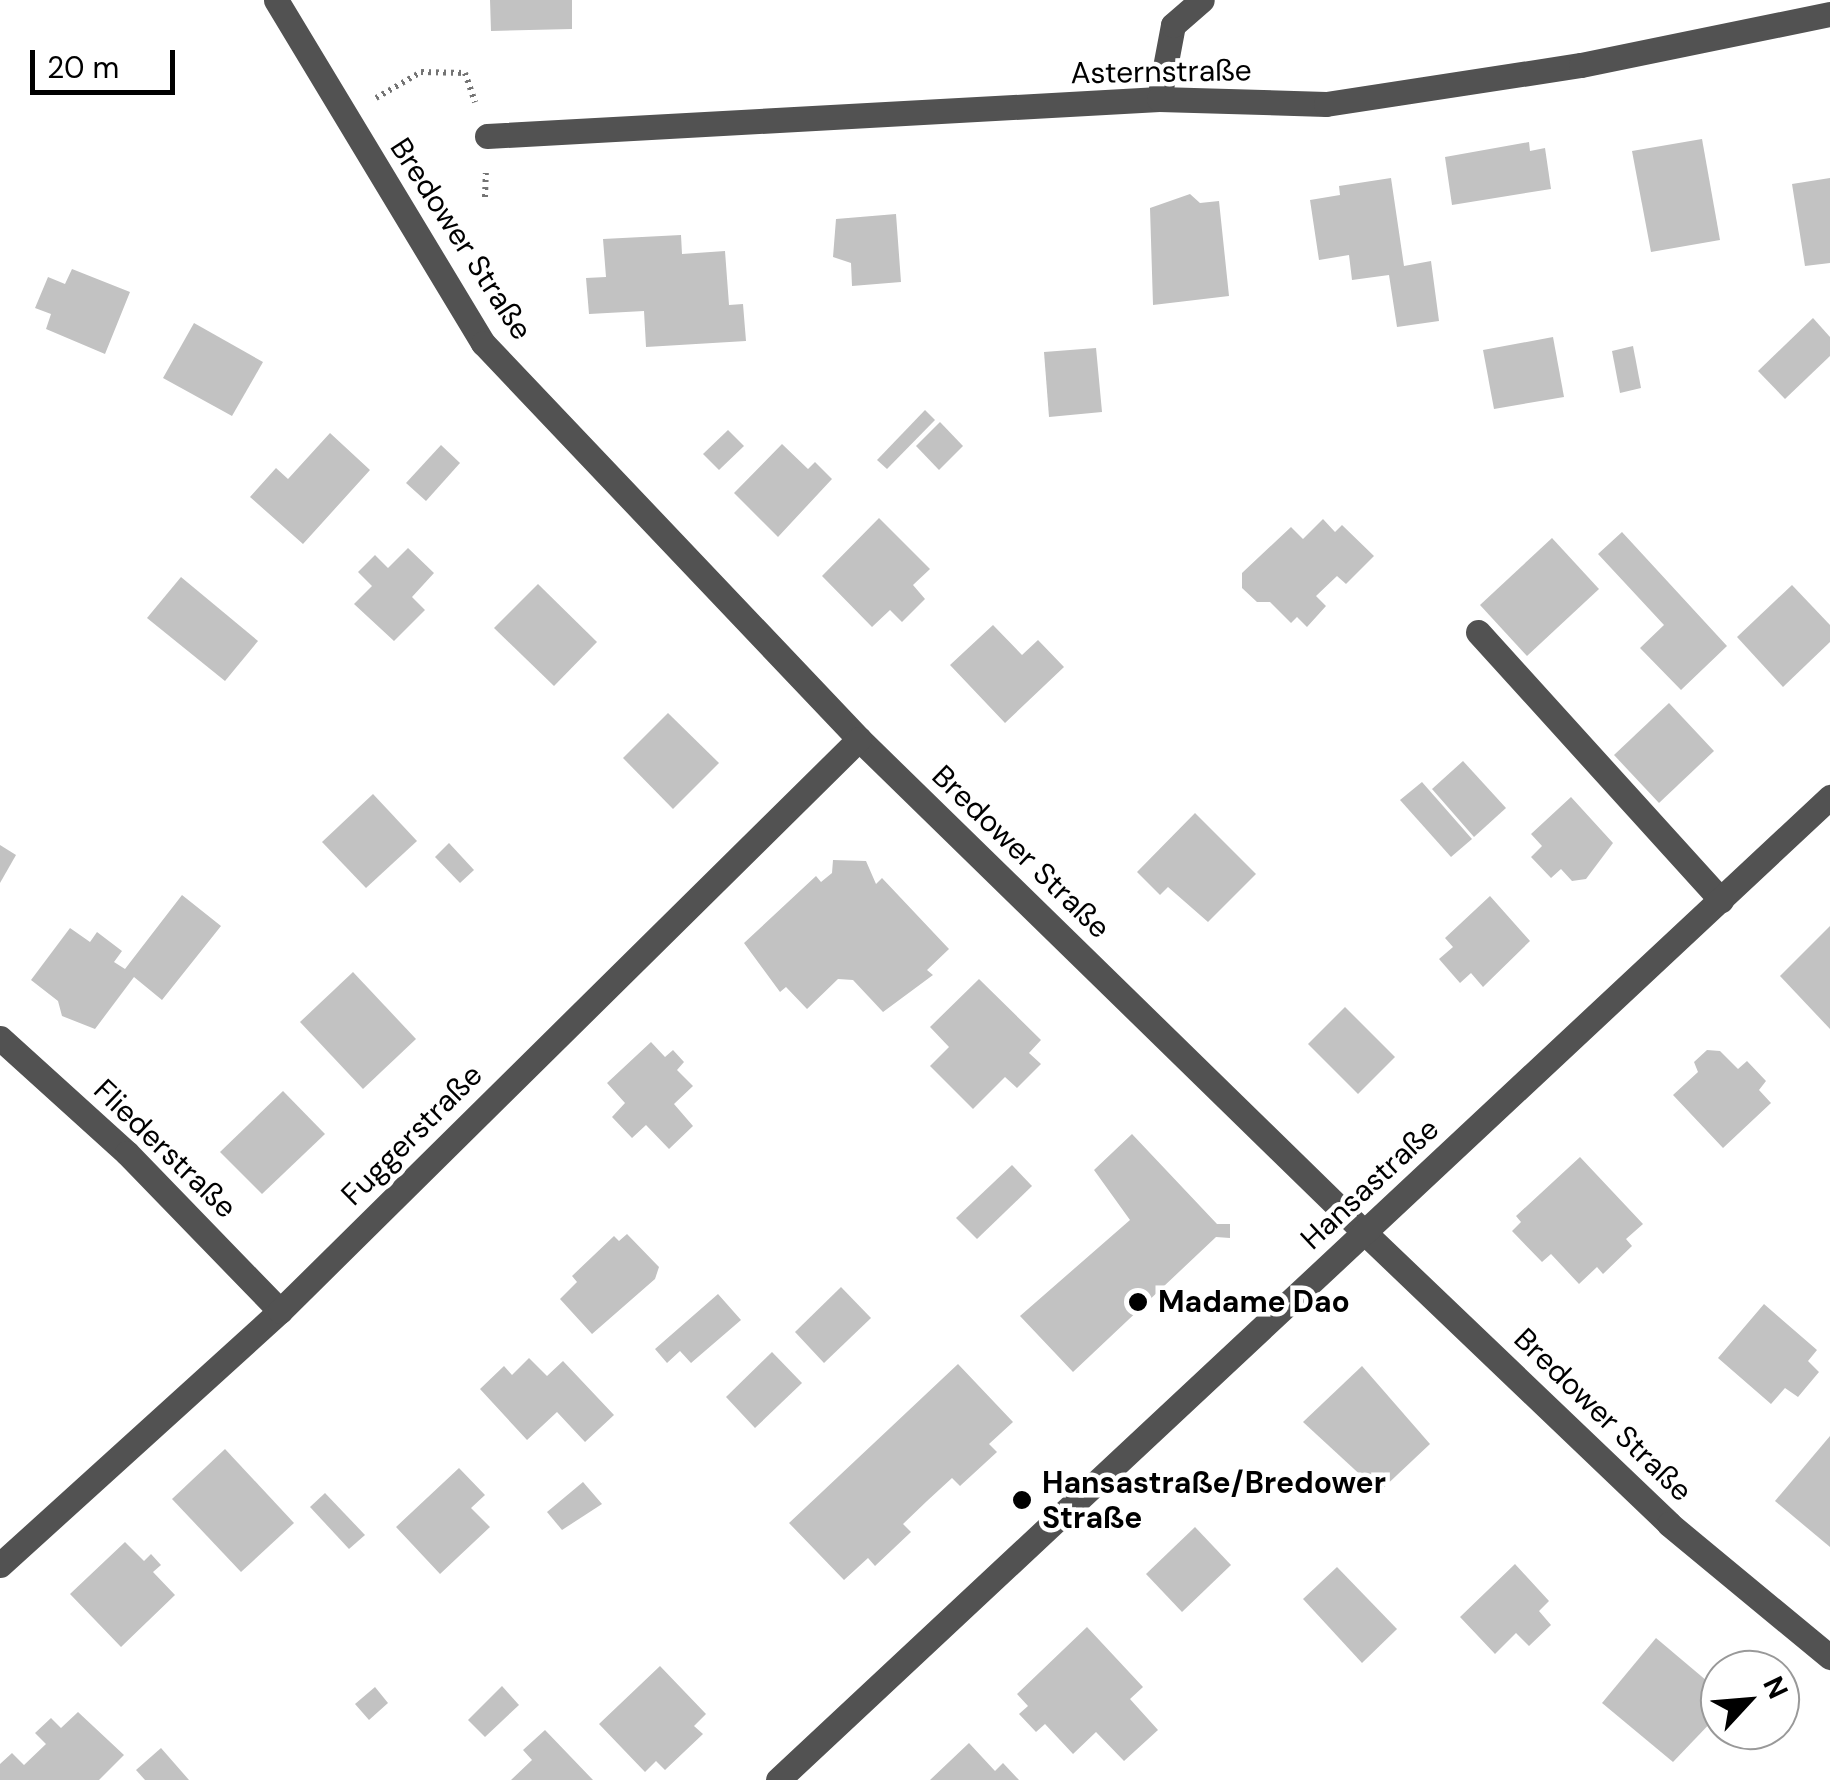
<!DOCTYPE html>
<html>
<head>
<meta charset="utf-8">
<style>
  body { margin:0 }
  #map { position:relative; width:1830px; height:1780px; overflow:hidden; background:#fff; font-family:"DM Sans",sans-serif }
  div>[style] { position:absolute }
  .building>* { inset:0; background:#c2c2c2 }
  .path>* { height:6px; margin-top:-3px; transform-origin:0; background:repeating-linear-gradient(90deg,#747474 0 2.5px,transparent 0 7.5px) }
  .minor>* { height:25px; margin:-12.5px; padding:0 12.5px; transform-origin:12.5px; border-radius:12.5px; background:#525252 }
  .dots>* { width:28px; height:28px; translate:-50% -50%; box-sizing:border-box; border:5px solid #fff; border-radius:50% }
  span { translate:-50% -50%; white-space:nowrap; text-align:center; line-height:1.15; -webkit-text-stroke:9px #fff; paint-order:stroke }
  .street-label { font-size:30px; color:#000 }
  .poi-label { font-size:30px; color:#000; font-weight:700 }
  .left { translate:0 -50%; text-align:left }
  .north { position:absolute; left:1700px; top:1650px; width:100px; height:100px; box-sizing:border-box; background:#fff; border:2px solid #999; border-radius:50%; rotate:64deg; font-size:28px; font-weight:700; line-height:40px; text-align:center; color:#000 }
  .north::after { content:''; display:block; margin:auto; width:35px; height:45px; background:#000; clip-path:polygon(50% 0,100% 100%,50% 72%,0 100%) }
  .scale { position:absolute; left:30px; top:50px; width:145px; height:45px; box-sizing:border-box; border:5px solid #000; border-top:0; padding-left:12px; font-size:30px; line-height:35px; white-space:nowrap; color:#000; -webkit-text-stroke:8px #fff; paint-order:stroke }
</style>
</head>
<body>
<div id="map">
  <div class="building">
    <i style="clip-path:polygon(490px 0,572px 0,572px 29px,491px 31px)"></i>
    <i style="clip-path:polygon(1702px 139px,1720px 240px,1651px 252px,1632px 151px)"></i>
    <i style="clip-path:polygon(1529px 142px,1530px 151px,1545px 148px,1551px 189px,1452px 205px,1445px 157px)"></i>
    <i style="clip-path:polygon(1391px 178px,1404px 266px,1431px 261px,1439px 321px,1397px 327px,1389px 275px,1352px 280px,1349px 255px,1319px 260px,1310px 200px,1340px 195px,1339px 186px)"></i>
    <i style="clip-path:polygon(1830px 178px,1830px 263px,1805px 266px,1792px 184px)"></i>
    <i style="clip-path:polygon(1190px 194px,1200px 203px,1219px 201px,1229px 296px,1153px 305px,1150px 208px)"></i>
    <i style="clip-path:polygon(896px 214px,901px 282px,852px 286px,851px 263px,833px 257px,836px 219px)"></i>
    <i style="clip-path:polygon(681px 235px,682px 254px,725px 251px,729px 305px,743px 304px,746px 341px,646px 347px,644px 311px,589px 314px,586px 278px,606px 277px,603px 239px)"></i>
    <i style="clip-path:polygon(72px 269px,130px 292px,105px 354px,46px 329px,51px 314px,35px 308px,48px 277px,65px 284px)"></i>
    <i style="clip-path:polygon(1813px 318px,1830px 337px,1830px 356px,1785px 399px,1758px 371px)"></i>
    <i style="clip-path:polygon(194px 323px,263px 362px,232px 416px,163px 378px)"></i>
    <i style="clip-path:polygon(1553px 337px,1564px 397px,1494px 409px,1483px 350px)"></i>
    <i style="clip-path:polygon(1633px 346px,1641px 388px,1620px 393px,1612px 351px)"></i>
    <i style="clip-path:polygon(1096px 348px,1102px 412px,1049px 417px,1044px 352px)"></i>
    <i style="clip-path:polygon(925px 410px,935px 420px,887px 469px,877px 460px)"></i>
    <i style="clip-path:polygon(940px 422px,963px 446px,939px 470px,916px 446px)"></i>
    <i style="clip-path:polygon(728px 430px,744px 446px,719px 470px,703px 454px)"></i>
    <i style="clip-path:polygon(330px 433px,370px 470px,303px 544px,250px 497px,276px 468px,288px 479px)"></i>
    <i style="clip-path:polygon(782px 444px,808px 469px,815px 462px,832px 479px,778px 537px,734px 493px)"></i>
    <i style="clip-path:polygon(441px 445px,460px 463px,426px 501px,406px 483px)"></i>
    <i style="clip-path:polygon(879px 518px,930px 569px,913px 585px,925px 599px,902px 622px,890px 610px,872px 627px,822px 576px)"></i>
    <i style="clip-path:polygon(1323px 519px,1335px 532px,1342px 525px,1374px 556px,1346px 584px,1337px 576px,1316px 596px,1326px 606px,1307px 627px,1297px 617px,1291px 623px,1270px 602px,1257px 602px,1242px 588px,1242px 573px,1291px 527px,1303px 539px)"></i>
    <i style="clip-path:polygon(1622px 532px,1727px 646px,1681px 690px,1640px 648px,1664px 625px,1598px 554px)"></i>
    <i style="clip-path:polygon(1552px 538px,1599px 589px,1527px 656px,1480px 605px)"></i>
    <i style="clip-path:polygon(408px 548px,434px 573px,412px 597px,425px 610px,394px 641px,354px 604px,372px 586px,358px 572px,375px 555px,388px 568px)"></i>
    <i style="clip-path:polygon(181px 577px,258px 641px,225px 681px,147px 618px)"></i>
    <i style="clip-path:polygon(538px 584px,597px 642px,554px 686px,494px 628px)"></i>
    <i style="clip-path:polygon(1792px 585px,1830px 625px,1830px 642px,1783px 687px,1737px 637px)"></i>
    <i style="clip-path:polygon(993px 625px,1022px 655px,1038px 640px,1064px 667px,1005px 723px,950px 665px)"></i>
    <i style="clip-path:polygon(1669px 703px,1714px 751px,1659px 803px,1614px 755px)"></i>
    <i style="clip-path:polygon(668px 713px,719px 763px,673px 809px,623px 758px)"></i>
    <i style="clip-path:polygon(1463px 761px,1506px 808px,1474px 837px,1432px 789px)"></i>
    <i style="clip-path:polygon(1422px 782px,1472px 839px,1451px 857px,1400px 800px)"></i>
    <i style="clip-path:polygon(373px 794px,417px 841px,366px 888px,322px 842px)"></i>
    <i style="clip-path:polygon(1571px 797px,1613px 843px,1586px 879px,1572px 881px,1561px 869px,1551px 878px,1531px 857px,1542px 846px,1531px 834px)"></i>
    <i style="clip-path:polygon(1195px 813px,1256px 874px,1208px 922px,1168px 887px,1160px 895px,1137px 872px)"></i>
    <i style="clip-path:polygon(449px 843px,474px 870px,460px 883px,435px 857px)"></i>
    <i style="clip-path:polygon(0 845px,16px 855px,0 883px)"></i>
    <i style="clip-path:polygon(833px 860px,866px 861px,876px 884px,882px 878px,949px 949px,927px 970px,933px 975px,883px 1012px,853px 980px,838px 979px,807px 1009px,786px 987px,780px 992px,744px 943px,816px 876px,821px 882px,832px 873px)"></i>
    <i style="clip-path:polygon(182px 895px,221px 926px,162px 1000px,134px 977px,95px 1029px,62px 1016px,58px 1001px,31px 980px,70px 928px,90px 942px,97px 932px,122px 951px,114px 962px,125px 969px)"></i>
    <i style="clip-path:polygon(1490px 896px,1530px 941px,1483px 987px,1471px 973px,1460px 983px,1439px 959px,1453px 947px,1445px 938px)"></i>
    <i style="clip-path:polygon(1830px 926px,1830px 1029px,1780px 976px)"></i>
    <i style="clip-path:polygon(353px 972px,416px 1039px,363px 1089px,300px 1022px)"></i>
    <i style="clip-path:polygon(979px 979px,1041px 1040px,1029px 1053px,1041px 1064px,1017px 1088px,1005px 1077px,973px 1109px,930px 1066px,949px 1047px,930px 1027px)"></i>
    <i style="clip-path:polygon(1345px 1007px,1395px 1057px,1358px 1094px,1308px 1044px)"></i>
    <i style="clip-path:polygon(651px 1042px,665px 1057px,673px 1050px,684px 1062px,677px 1070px,693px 1086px,674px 1104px,693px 1126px,669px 1149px,646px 1125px,632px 1138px,612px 1117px,625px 1103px,607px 1083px)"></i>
    <i style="clip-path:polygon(1707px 1050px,1720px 1051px,1738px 1069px,1747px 1061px,1766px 1081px,1759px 1090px,1771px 1103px,1723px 1148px,1673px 1095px,1698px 1072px,1694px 1062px)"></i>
    <i style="clip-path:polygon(283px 1091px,325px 1134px,262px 1194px,220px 1152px)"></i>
    <i style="clip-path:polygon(1132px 1134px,1217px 1224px,1230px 1224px,1230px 1238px,1216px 1237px,1073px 1372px,1020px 1316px,1130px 1220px,1094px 1170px)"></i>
    <i style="clip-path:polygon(1580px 1157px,1643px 1224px,1626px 1239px,1632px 1246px,1603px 1274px,1597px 1267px,1579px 1284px,1551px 1254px,1542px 1262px,1512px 1231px,1521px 1222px,1516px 1216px)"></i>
    <i style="clip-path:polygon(1012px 1165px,1032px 1186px,977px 1239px,956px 1218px)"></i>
    <i style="clip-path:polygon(627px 1234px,659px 1267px,655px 1279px,592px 1334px,560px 1299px,577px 1282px,572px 1276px,614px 1236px,619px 1241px)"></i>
    <i style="clip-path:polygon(841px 1287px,871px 1318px,824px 1363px,795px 1332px)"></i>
    <i style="clip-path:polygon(718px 1294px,741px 1320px,691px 1363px,680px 1351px,667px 1363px,655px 1349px)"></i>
    <i style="clip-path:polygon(1764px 1304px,1817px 1350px,1808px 1361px,1819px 1372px,1798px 1397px,1785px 1388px,1771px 1404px,1718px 1358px)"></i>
    <i style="clip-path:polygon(772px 1352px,802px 1383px,755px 1428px,726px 1397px)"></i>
    <i style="clip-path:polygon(529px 1358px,547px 1376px,563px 1361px,614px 1415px,585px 1442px,557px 1412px,527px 1440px,480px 1389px,504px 1366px,512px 1375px)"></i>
    <i style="clip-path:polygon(958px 1364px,1013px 1422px,989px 1444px,997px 1452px,960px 1486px,952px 1478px,927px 1501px,903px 1524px,911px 1532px,875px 1566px,868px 1558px,844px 1580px,789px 1523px)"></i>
    <i style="clip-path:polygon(1362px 1366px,1430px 1444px,1379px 1492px,1303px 1422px)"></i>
    <i style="clip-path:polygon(1830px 1436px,1830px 1547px,1775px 1501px)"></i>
    <i style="clip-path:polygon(225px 1449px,294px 1523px,241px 1572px,172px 1499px)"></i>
    <i style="clip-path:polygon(459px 1468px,485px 1495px,471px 1508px,490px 1527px,440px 1574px,396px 1527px)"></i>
    <i style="clip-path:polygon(583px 1482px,602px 1504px,562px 1530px,547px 1512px)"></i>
    <i style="clip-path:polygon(325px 1493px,365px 1535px,349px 1549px,310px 1507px)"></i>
    <i style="clip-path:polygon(1195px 1527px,1231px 1565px,1182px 1612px,1146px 1574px)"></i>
    <i style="clip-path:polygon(125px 1542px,144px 1561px,151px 1554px,161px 1565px,153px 1572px,175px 1595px,121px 1647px,70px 1594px)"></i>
    <i style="clip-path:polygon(1515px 1564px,1549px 1601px,1539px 1611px,1551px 1625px,1529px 1646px,1516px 1633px,1495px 1654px,1460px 1617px)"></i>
    <i style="clip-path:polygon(1337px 1567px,1397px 1629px,1362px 1663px,1303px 1599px)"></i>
    <i style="clip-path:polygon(1087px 1627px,1143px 1687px,1130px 1699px,1158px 1730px,1124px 1761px,1096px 1732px,1073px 1754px,1045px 1724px,1036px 1732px,1019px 1714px,1028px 1706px,1017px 1694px)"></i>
    <i style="clip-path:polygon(1656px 1638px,1720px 1692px,1717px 1716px,1673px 1762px,1602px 1703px)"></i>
    <i style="clip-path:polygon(660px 1666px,706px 1714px,694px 1726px,703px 1734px,665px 1770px,656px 1761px,645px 1772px,599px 1724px)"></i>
    <i style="clip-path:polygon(502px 1686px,519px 1705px,485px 1737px,468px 1720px)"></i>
    <i style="clip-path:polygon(375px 1687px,388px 1703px,369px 1720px,355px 1704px)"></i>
    <i style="clip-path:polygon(78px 1712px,124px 1755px,99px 1780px,0 1780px,0 1764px,12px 1753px,24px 1765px,46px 1744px,35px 1733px,51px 1718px,61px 1728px)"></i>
    <i style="clip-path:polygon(545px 1730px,593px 1780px,511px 1780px,532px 1760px,523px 1750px)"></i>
    <i style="clip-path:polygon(969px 1743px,995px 1771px,1003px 1763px,1019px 1780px,930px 1780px)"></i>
    <i style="clip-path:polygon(161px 1748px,189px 1780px,145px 1780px,136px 1770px)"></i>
  </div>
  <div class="path">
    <i style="left:376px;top:98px;width:52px;rotate:-30deg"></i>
    <i style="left:421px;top:72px;width:44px;rotate:1.3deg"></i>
    <i style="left:465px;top:73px;width:31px;rotate:71deg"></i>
    <i style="left:485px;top:197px;width:24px;rotate:-88deg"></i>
  </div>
  <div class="minor">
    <i style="left:276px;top:0;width:401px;rotate:58.9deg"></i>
    <i style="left:483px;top:343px;width:546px;rotate:46.48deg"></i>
    <i style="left:859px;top:739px;width:707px;rotate:44.31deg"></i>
    <i style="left:1365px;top:1233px;width:421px;rotate:43.7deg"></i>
    <i style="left:1669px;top:1524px;width:209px;rotate:39.6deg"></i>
    <i style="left:1159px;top:99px;width:75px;rotate:-79.3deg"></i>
    <i style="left:1173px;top:25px;width:38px;rotate:-41deg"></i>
    <i style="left:487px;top:136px;width:673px;rotate:-3.15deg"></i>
    <i style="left:1159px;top:99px;width:167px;rotate:1.7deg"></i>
    <i style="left:1326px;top:104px;width:258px;rotate:-8.7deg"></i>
    <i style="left:1581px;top:65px;width:254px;rotate:-11.6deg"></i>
    <i style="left:1478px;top:632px;width:362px;rotate:47.8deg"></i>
    <i style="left:0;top:1038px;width:171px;rotate:42.2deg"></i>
    <i style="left:127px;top:1153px;width:220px;rotate:45.9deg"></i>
    <i style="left:0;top:1565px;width:378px;rotate:-42.2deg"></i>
    <i style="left:280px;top:1311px;width:814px;rotate:-44.65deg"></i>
    <i style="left:778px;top:1780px;width:1440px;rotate:-43.06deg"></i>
  </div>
  <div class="dots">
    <i style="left:1138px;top:1302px;background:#000"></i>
    <i style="left:1022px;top:1500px;background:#000"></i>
  </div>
  <div class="street-label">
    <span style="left:1161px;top:72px;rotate:-1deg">Asternstraße</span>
    <span style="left:461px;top:239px;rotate:57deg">Bredower Straße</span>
    <span style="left:1021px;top:852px;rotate:44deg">Bredower Straße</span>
    <span style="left:412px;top:1135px;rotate:-45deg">Fuggerstraße</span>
    <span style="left:165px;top:1149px;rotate:44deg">Fliederstraße</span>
    <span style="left:1370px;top:1184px;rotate:-43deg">Hansastraße</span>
    <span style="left:1603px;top:1415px;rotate:44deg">Bredower Straße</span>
  </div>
  <div class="poi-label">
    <span class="left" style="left:1158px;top:1302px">Madame Dao</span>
    <span class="left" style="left:1042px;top:1500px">Hansastraße/Bredower<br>Straße</span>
  </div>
  <div class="north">N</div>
  <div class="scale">20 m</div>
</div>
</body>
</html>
